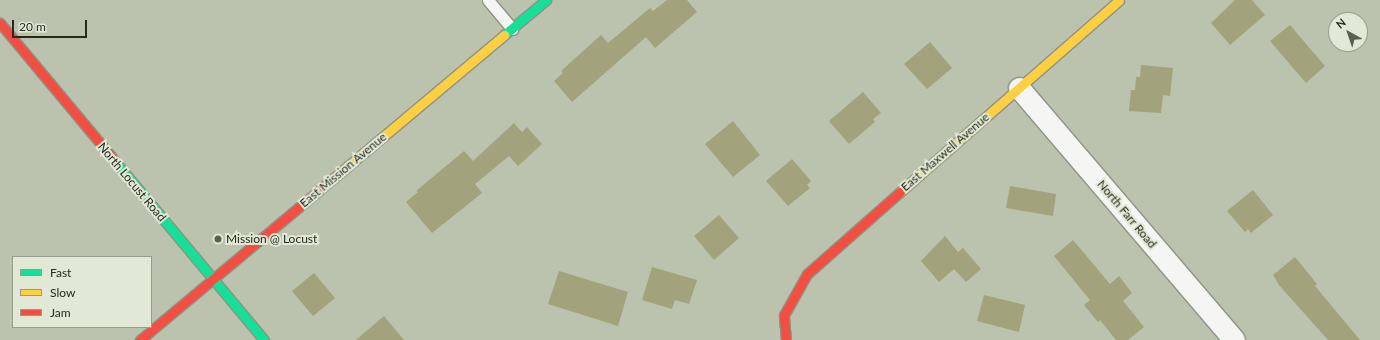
<!DOCTYPE html>
<html>
<head>
<meta charset="utf-8">
<style>
  body { margin:0 }
  #map { position:relative; width:1380px; height:340px; overflow:hidden; background:#bbc2ae; font-family:Lato,sans-serif }
  div>[style] { position:absolute }
  .building>* { inset:0; background:#a2a27c }
  .roads { filter:drop-shadow(1px 0 #8e9485) drop-shadow(-1px 0 #8e9485) drop-shadow(0 1px #8e9485) drop-shadow(0 -1px #8e9485) }
  .lane>* { height:11px; margin:-5.5px; padding:0 5.5px; transform-origin:5.5px; border-radius:5.5px; background:#f5f6f3 }
  .street>* { height:21px; margin:-10.5px; padding:0 10.5px; transform-origin:10.5px; border-radius:10.5px; background:#f5f6f3 }
  .fast>* { height:9px; margin:-4.5px; padding:0 4.5px; transform-origin:4.5px; border-radius:4.5px; background:#16e098 }
  .slow>* { height:9px; margin:-4.5px; padding:0 4.5px; transform-origin:4.5px; border-radius:4.5px; background:#ffcf43 }
  .jam>* { height:9px; margin:-4.5px; padding:0 4.5px; transform-origin:4.5px; border-radius:4.5px; background:#f24e42 }
  .dots>* { width:11px; height:11px; translate:-50% -50%; box-sizing:border-box; border:2px solid #e1e8d5; border-radius:50% }
  span { translate:-50% -50%; white-space:nowrap; text-align:center; line-height:1.15; -webkit-text-stroke:4px #e1e8d5; paint-order:stroke }
  .street-label { font-size:12px; color:#252a1c }
  .poi-label { font-size:12px; color:#252a1c }
  .left { translate:0 -50%; text-align:left }
  .legend { position:absolute; left:12px; top:256px; width:140px; height:72px; box-sizing:border-box; background:#e1e8d5; border:1px solid #969c8b; margin:0; padding:5px 7px; list-style:none; font-size:12px; color:#252a1c }
  .legend li { display:flex; align-items:center; gap:8px; height:20px }
  .legend b { width:20px; border:1px solid #969c8b }
  .north { position:absolute; left:1328px; top:12px; width:40px; height:40px; box-sizing:border-box; background:#e1e8d5; border:1px solid #969c8b; border-radius:50%; rotate:320deg; font-size:11px; font-weight:700; line-height:16px; text-align:center; color:#252a1c }
  .north::after { content:''; display:block; margin:auto; width:14px; height:18px; background:#5a5f4f; clip-path:polygon(50% 0,100% 100%,50% 72%,0 100%) }
  .scale { position:absolute; left:12px; top:20px; width:75px; height:18px; box-sizing:border-box; border:2px solid #252a1c; border-top:0; padding-left:5px; font-size:12px; line-height:14px; white-space:nowrap; color:#252a1c; -webkit-text-stroke:3px #e1e8d5; paint-order:stroke }
</style>
</head>
<body>
<div id="map">
  <div class="building">
    <i style="clip-path:polygon(667px 0,687px 0,697px 12px,655px 48px,646px 37px,572px 102px,554px 81px,563px 73px,561px 71px,601px 35px,608px 43px,650px 8px,653px 11px)"></i>
    <i style="clip-path:polygon(1235px 0,1252px 0,1265px 15px,1230px 45px,1211px 23px)"></i>
    <i style="clip-path:polygon(1290px 25px,1325px 66px,1306px 83px,1270px 41px)"></i>
    <i style="clip-path:polygon(930px 42px,952px 68px,927px 89px,904px 64px)"></i>
    <i style="clip-path:polygon(1141px 65px,1173px 68px,1170px 96px,1163px 95px,1161px 113px,1129px 111px,1131px 90px,1135px 90px,1136px 77px,1140px 77px)"></i>
    <i style="clip-path:polygon(863px 92px,881px 113px,873px 119px,875px 122px,849px 144px,829px 121px)"></i>
    <i style="clip-path:polygon(733px 121px,760px 155px,733px 177px,705px 144px)"></i>
    <i style="clip-path:polygon(514px 123px,522px 132px,527px 127px,542px 144px,518px 166px,509px 156px,475px 184px,482px 193px,432px 233px,406px 202px,418px 192px,416px 191px,464px 151px,473px 161px)"></i>
    <i style="clip-path:polygon(792px 159px,811px 181px,807px 185px,810px 188px,788px 206px,766px 181px)"></i>
    <i style="clip-path:polygon(1010px 186px,1056px 194px,1053px 216px,1006px 208px)"></i>
    <i style="clip-path:polygon(1253px 190px,1273px 215px,1251px 233px,1248px 229px,1245px 232px,1227px 211px)"></i>
    <i style="clip-path:polygon(719px 215px,739px 238px,714px 260px,694px 236px)"></i>
    <i style="clip-path:polygon(945px 236px,958px 252px,963px 248px,981px 269px,966px 282px,954px 269px,939px 282px,921px 261px)"></i>
    <i style="clip-path:polygon(1073px 240px,1110px 284px,1119px 276px,1132px 293px,1123px 301px,1144px 327px,1128px 340px,1116px 340px,1100px 320px,1098px 322px,1084px 305px,1090px 300px,1054px 256px)"></i>
    <i style="clip-path:polygon(1295px 257px,1317px 284px,1315px 286px,1360px 340px,1328px 340px,1279px 285px,1273px 275px)"></i>
    <i style="clip-path:polygon(652px 267px,697px 280px,689px 304px,675px 300px,672px 309px,642px 300px)"></i>
    <i style="clip-path:polygon(559px 271px,628px 292px,618px 326px,548px 304px)"></i>
    <i style="clip-path:polygon(314px 273px,335px 298px,313px 316px,292px 291px)"></i>
    <i style="clip-path:polygon(984px 295px,1025px 305px,1019px 332px,977px 321px)"></i>
    <i style="clip-path:polygon(384px 316px,404px 340px,356px 340px)"></i>
  </div>
  <div class="roads">
    <div class="lane">
      <i style="left:488px;top:0;width:38px;rotate:50deg"></i>
    </div>
    <div class="street">
      <i style="left:1019px;top:88px;width:331px;rotate:49.5deg"></i>
    </div>
    <div class="fast">
      <i style="left:504px;top:35px;width:55px;rotate:-39.8deg"></i>
      <i style="left:114px;top:160px;width:234px;rotate:50.2deg"></i>
    </div>
    <div class="slow">
      <i style="left:348px;top:166px;width:204px;rotate:-40deg"></i>
      <i style="left:900px;top:192px;width:291px;rotate:-41.2deg"></i>
    </div>
    <div class="jam">
      <i style="left:0;top:23px;width:178px;rotate:50.2deg"></i>
      <i style="left:140px;top:340px;width:271px;rotate:-39.9deg"></i>
      <i style="left:786px;top:340px;width:25px;rotate:-95deg"></i>
      <i style="left:784px;top:315px;width:47px;rotate:-60.7deg"></i>
      <i style="left:807px;top:274px;width:124px;rotate:-41.4deg"></i>
    </div>
  </div>
  <div class="dots">
    <i style="left:218px;top:239px;background:#5a5f4f"></i>
  </div>
  <div class="street-label">
    <span style="left:945px;top:152px;rotate:-41deg">East Maxwell Avenue</span>
    <span style="left:343px;top:170px;rotate:-40deg">East Mission Avenue</span>
    <span style="left:132px;top:182px;rotate:50deg">North Locust Road</span>
    <span style="left:1127px;top:214px;rotate:50deg">North Farr Road</span>
  </div>
  <div class="poi-label">
    <span class="left" style="left:226px;top:239px">Mission @ Locust</span>
  </div>
  <ul class="legend">
  <li><b style="height:5px;background:#16e098"></b>Fast</li>
  <li><b style="height:5px;background:#ffcf43"></b>Slow</li>
  <li><b style="height:5px;background:#f24e42"></b>Jam</li>
  </ul>
  <div class="north">N</div>
  <div class="scale">20 m</div>
</div>
</body>
</html>
